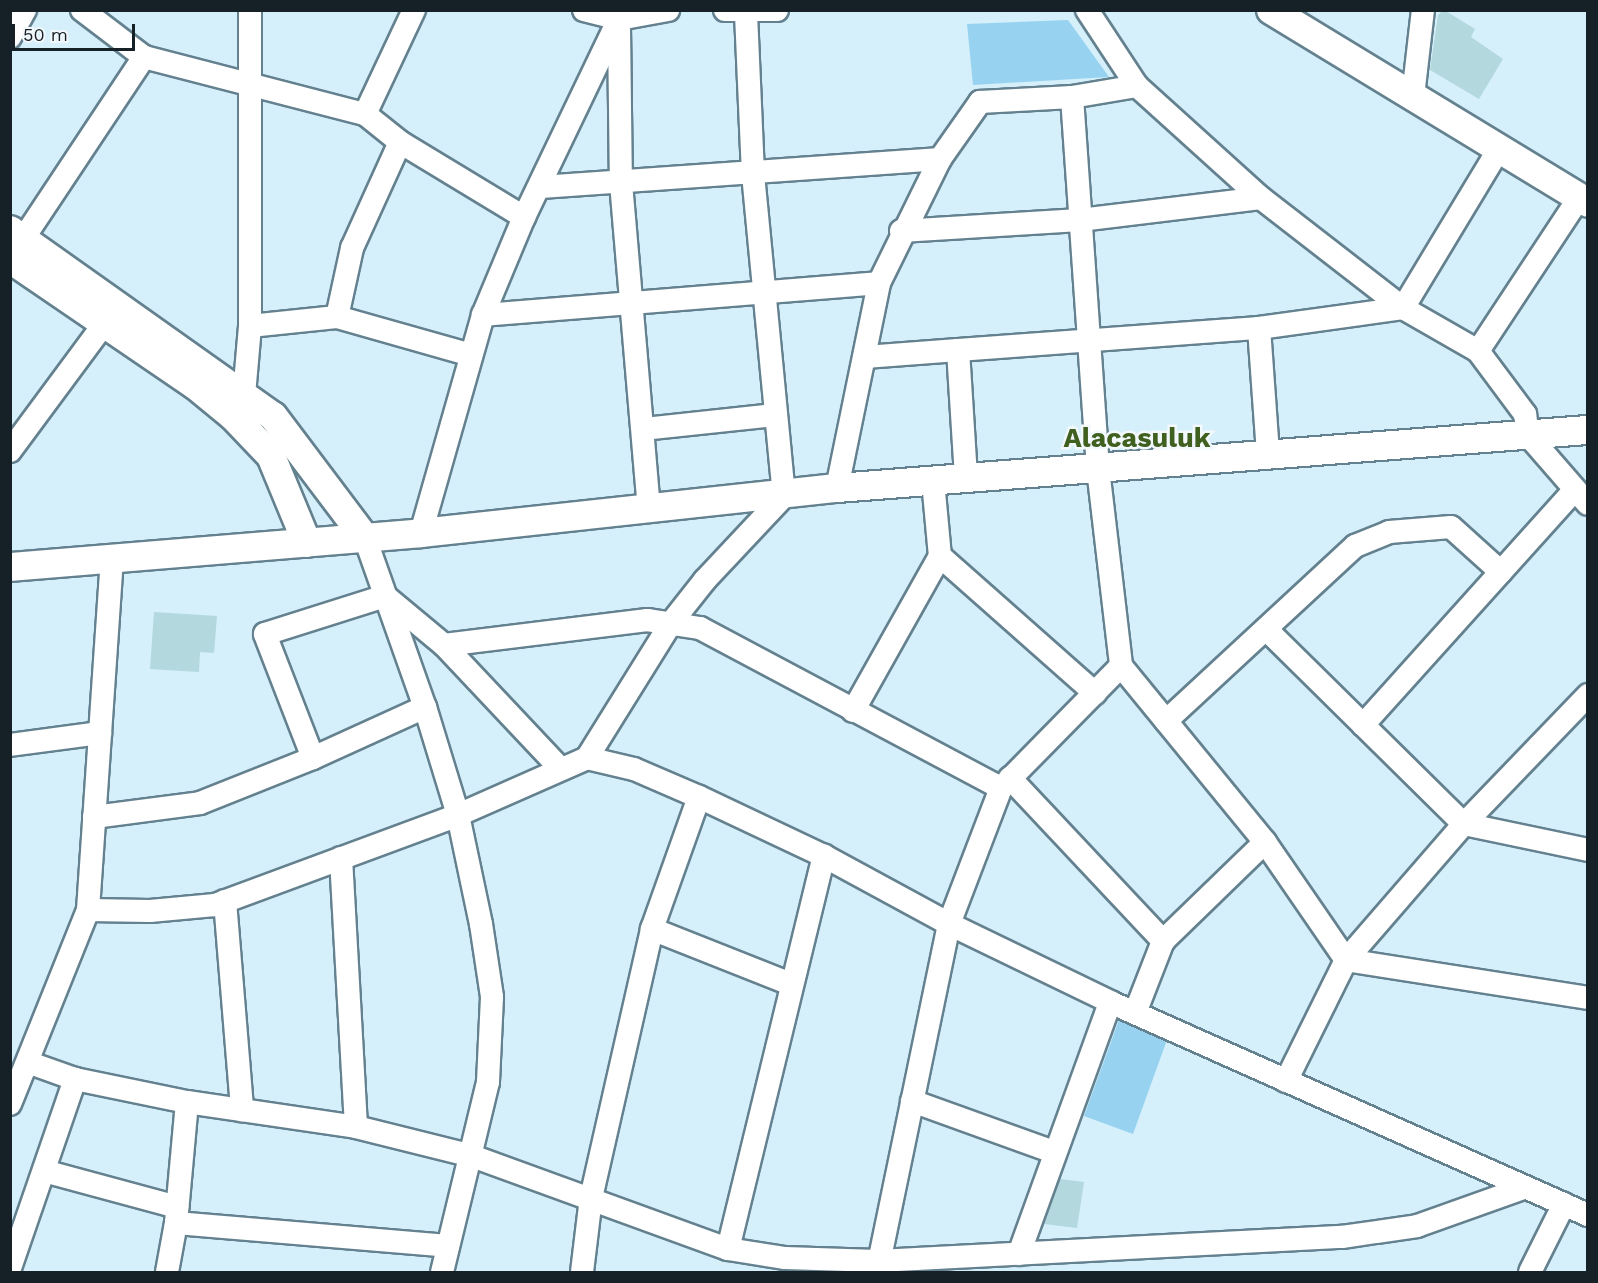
<!DOCTYPE html>
<html>
<head>
<meta charset="utf-8">
<style>
  body { margin:0 }
  #map { position:relative; width:1598px; height:1283px; overflow:hidden; background:#d5effb; font-family:"Work Sans",sans-serif }
  div>[style] { position:absolute }
  .green>* { inset:0; background:#97d3f0 }
  .building>* { inset:0; background:#b3d8de }
  .roads { filter:drop-shadow(2px 0 #64818f) drop-shadow(-2px 0 #64818f) drop-shadow(0 2px #64818f) drop-shadow(0 -2px #64818f) }
  .minor>* { height:22px; margin:-11px; padding:0 11px; transform-origin:11px; border-radius:11px; background:#fff }
  .major>* { height:28px; margin:-14px; padding:0 14px; transform-origin:14px; border-radius:14px; background:#fff }
  span { translate:-50% -50%; white-space:nowrap; text-align:center; line-height:1.15; -webkit-text-stroke:5px #f2f8fb; paint-order:stroke }
  .district-label { font-size:27px; color:#40601f; font-weight:700 }
  .frame { position:absolute; inset:0; border:12px solid #152127; pointer-events:none }
  .scale { position:absolute; left:12px; top:24px; width:123px; height:27px; box-sizing:border-box; border:3px solid #152127; border-top:0; padding-left:8px; font-size:18px; line-height:21px; white-space:nowrap; color:#152127; -webkit-text-stroke:4px #f2f8fb; paint-order:stroke }
</style>
</head>
<body>
<div id="map">
  <div class="green">
    <i style="clip-path:polygon(1068px 20px,1109px 77px,973px 85px,967px 24px)"></i>
    <i style="clip-path:polygon(1119px 1020px,1168px 1037px,1133px 1134px,1084px 1116px)"></i>
  </div>
  <div class="building">
    <i style="clip-path:polygon(1444px 10px,1475px 29px,1471px 37px,1503px 59px,1479px 99px,1430px 70px,1438px 15px)"></i>
    <i style="clip-path:polygon(154px 612px,217px 616px,214px 653px,200px 652px,199px 672px,150px 669px)"></i>
    <i style="clip-path:polygon(1060px 1179px,1084px 1182px,1077px 1228px,1044px 1224px)"></i>
  </div>
  <div class="roads">
    <div class="minor">
      <i style="left:584px;top:10px;width:36px;rotate:14deg"></i>
      <i style="left:619px;top:19px;width:50px;rotate:-10.4deg"></i>
      <i style="left:725px;top:10px;width:52px"></i>
      <i style="left:1087px;top:10px;width:91px;rotate:56.7deg"></i>
      <i style="left:1137px;top:86px;width:167px;rotate:42.1deg"></i>
      <i style="left:1261px;top:198px;width:180px;rotate:37.8deg"></i>
      <i style="left:1403px;top:308px;width:86px;rotate:29.8deg"></i>
      <i style="left:1478px;top:351px;width:79px;rotate:53.3deg"></i>
      <i style="left:1525px;top:414px;width:21px;rotate:82deg"></i>
      <i style="left:1528px;top:435px;width:91px;rotate:49deg"></i>
      <i style="left:619px;top:27px;width:156px;rotate:89.3deg"></i>
      <i style="left:621px;top:183px;width:327px;rotate:85.1deg"></i>
      <i style="left:10px;top:37px;width:31px;rotate:-61deg"></i>
      <i style="left:144px;top:57px;width:228px;rotate:14.5deg"></i>
      <i style="left:365px;top:114px;width:45px;rotate:38.7deg"></i>
      <i style="left:400px;top:142px;width:145px;rotate:31.2deg"></i>
      <i style="left:1413px;top:96px;width:87px;rotate:-83.4deg"></i>
      <i style="left:1072px;top:97px;width:373px;rotate:86deg"></i>
      <i style="left:1098px;top:469px;width:198px;rotate:83.3deg"></i>
      <i style="left:1121px;top:666px;width:227px;rotate:50.7deg"></i>
      <i style="left:1265px;top:842px;width:143px;rotate:55.5deg"></i>
      <i style="left:1346px;top:960px;width:245px;rotate:8.9deg"></i>
      <i style="left:365px;top:114px;width:115px;rotate:-64.8deg"></i>
      <i style="left:541px;top:187px;width:400px;rotate:-4deg"></i>
      <i style="left:901px;top:231px;width:179px;rotate:-3.5deg"></i>
      <i style="left:1080px;top:220px;width:182px;rotate:-6.9deg"></i>
      <i style="left:23px;top:239px;width:219px;rotate:-56.4deg"></i>
      <i style="left:144px;top:57px;width:78px;rotate:-142.8deg"></i>
      <i style="left:483px;top:315px;width:397px;rotate:-4.6deg"></i>
      <i style="left:337px;top:317px;width:71px;rotate:-77.7deg"></i>
      <i style="left:352px;top:248px;width:116px;rotate:-65.6deg"></i>
      <i style="left:250px;top:326px;width:87px;rotate:-5.9deg"></i>
      <i style="left:337px;top:317px;width:139px;rotate:15.8deg"></i>
      <i style="left:1259px;top:328px;width:127px;rotate:85.9deg"></i>
      <i style="left:958px;top:350px;width:302px;rotate:-4.2deg"></i>
      <i style="left:1259px;top:328px;width:145px;rotate:-7.9deg"></i>
      <i style="left:1403px;top:308px;width:186px;rotate:-58.9deg"></i>
      <i style="left:1478px;top:351px;width:183px;rotate:-56.6deg"></i>
      <i style="left:865px;top:357px;width:93px;rotate:-4.3deg"></i>
      <i style="left:958px;top:350px;width:128px;rotate:86.4deg"></i>
      <i style="left:239px;top:406px;width:12px;rotate:-66deg"></i>
      <i style="left:244px;top:395px;width:69px;rotate:-85deg"></i>
      <i style="left:250px;top:326px;width:316px;rotate:-90deg"></i>
      <i style="left:644px;top:429px;width:132px;rotate:-6.1deg"></i>
      <i style="left:10px;top:451px;width:158px;rotate:-53.5deg"></i>
      <i style="left:933px;top:481px;width:75px;rotate:84.7deg"></i>
      <i style="left:940px;top:556px;width:207px;rotate:41.5deg"></i>
      <i style="left:837px;top:488px;width:209px;rotate:-78.4deg"></i>
      <i style="left:879px;top:283px;width:138px;rotate:-63.8deg"></i>
      <i style="left:940px;top:159px;width:70px;rotate:-54.9deg"></i>
      <i style="left:980px;top:102px;width:92px;rotate:-3.1deg"></i>
      <i style="left:1072px;top:97px;width:66px;rotate:-9.6deg"></i>
      <i style="left:421px;top:533px;width:227px;rotate:-74.1deg"></i>
      <i style="left:483px;top:315px;width:106px;rotate:-67.3deg"></i>
      <i style="left:524px;top:217px;width:220px;rotate:-64.4deg"></i>
      <i style="left:365px;top:538px;width:179px;rotate:70.5deg"></i>
      <i style="left:425px;top:707px;width:113px;rotate:73deg"></i>
      <i style="left:458px;top:815px;width:111px;rotate:78.1deg"></i>
      <i style="left:481px;top:924px;width:74px;rotate:81.4deg"></i>
      <i style="left:492px;top:997px;width:85px;rotate:92.7deg"></i>
      <i style="left:488px;top:1082px;width:195px;rotate:103.6deg"></i>
      <i style="left:1267px;top:630px;width:276px;rotate:44.6deg"></i>
      <i style="left:1464px;top:824px;width:127px;rotate:11.8deg"></i>
      <i style="left:444px;top:645px;width:205px;rotate:-7deg"></i>
      <i style="left:647px;top:620px;width:54px;rotate:8.6deg"></i>
      <i style="left:700px;top:628px;width:341px;rotate:28deg"></i>
      <i style="left:853px;top:711px;width:178px;rotate:-60.7deg"></i>
      <i style="left:1166px;top:721px;width:258px;rotate:-42.8deg"></i>
      <i style="left:1355px;top:546px;width:37px;rotate:-22deg"></i>
      <i style="left:1389px;top:532px;width:62px;rotate:-4.6deg"></i>
      <i style="left:1451px;top:527px;width:67px;rotate:42deg"></i>
      <i style="left:1363px;top:725px;width:315px;rotate:-48deg"></i>
      <i style="left:10px;top:745px;width:91px;rotate:-7.6deg"></i>
      <i style="left:313px;top:758px;width:133px;rotate:-111.2deg"></i>
      <i style="left:265px;top:634px;width:126px;rotate:-17.6deg"></i>
      <i style="left:385px;top:596px;width:77px;rotate:39.7deg"></i>
      <i style="left:444px;top:645px;width:170px;rotate:46.7deg"></i>
      <i style="left:587px;top:758px;width:159px;rotate:-58.1deg"></i>
      <i style="left:671px;top:623px;width:55px;rotate:-51.7deg"></i>
      <i style="left:705px;top:580px;width:115px;rotate:-46.8deg"></i>
      <i style="left:784px;top:496px;width:323px;rotate:-95.5deg"></i>
      <i style="left:753px;top:174px;width:163px;rotate:-92.5deg"></i>
      <i style="left:1010px;top:778px;width:224px;rotate:46.8deg"></i>
      <i style="left:94px;top:817px;width:107px;rotate:-7.5deg"></i>
      <i style="left:200px;top:803px;width:122px;rotate:-21.7deg"></i>
      <i style="left:313px;top:758px;width:123px;rotate:-24.5deg"></i>
      <i style="left:341px;top:858px;width:269px;rotate:86.8deg"></i>
      <i style="left:225px;top:901px;width:210px;rotate:85.3deg"></i>
      <i style="left:88px;top:910px;width:62px;rotate:0.9deg"></i>
      <i style="left:150px;top:911px;width:65px;rotate:-5.3deg"></i>
      <i style="left:215px;top:905px;width:259px;rotate:-20.3deg"></i>
      <i style="left:458px;top:815px;width:141px;rotate:-23.8deg"></i>
      <i style="left:587px;top:758px;width:48px;rotate:13.2deg"></i>
      <i style="left:634px;top:769px;width:71px;rotate:23.3deg"></i>
      <i style="left:699px;top:797px;width:138px;rotate:25.3deg"></i>
      <i style="left:824px;top:856px;width:142px;rotate:28.5deg"></i>
      <i style="left:949px;top:924px;width:179px;rotate:25.8deg"></i>
      <i style="left:1110px;top:1002px;width:523px;rotate:24.02deg"></i>
      <i style="left:652px;top:929px;width:149px;rotate:21.6deg"></i>
      <i style="left:1135px;top:1013px;width:77px;rotate:-68.7deg"></i>
      <i style="left:1163px;top:941px;width:142px;rotate:-44.1deg"></i>
      <i style="left:30px;top:1063px;width:48px;rotate:19.6deg"></i>
      <i style="left:75px;top:1079px;width:114px;rotate:11.6deg"></i>
      <i style="left:187px;top:1102px;width:171px;rotate:8.4deg"></i>
      <i style="left:356px;top:1127px;width:120px;rotate:14deg"></i>
      <i style="left:472px;top:1156px;width:272px;rotate:20deg"></i>
      <i style="left:728px;top:1249px;width:58px;rotate:9deg"></i>
      <i style="left:785px;top:1258px;width:93px;rotate:1.8deg"></i>
      <i style="left:878px;top:1261px;width:465px;rotate:-3deg"></i>
      <i style="left:1342px;top:1237px;width:76px;rotate:-8.3deg"></i>
      <i style="left:1417px;top:1226px;width:114px;rotate:-19.6deg"></i>
      <i style="left:1286px;top:1081px;width:135px;rotate:-63.6deg"></i>
      <i style="left:1346px;top:960px;width:180px;rotate:-49.1deg"></i>
      <i style="left:1464px;top:824px;width:179px;rotate:-46.1deg"></i>
      <i style="left:912px;top:1101px;width:151px;rotate:19.8deg"></i>
      <i style="left:10px;top:1104px;width:209px;rotate:-68.1deg"></i>
      <i style="left:88px;top:910px;width:352px;rotate:-86.1deg"></i>
      <i style="left:44px;top:1171px;width:138px;rotate:15.1deg"></i>
      <i style="left:176px;top:1223px;width:273px;rotate:4.8deg"></i>
      <i style="left:728px;top:1249px;width:405px;rotate:-76.3deg"></i>
      <i style="left:1019px;top:1254px;width:268px;rotate:-70.1deg"></i>
      <i style="left:10px;top:1268px;width:200px;rotate:-71deg"></i>
      <i style="left:167px;top:1272px;width:50px;rotate:-79.6deg"></i>
      <i style="left:176px;top:1223px;width:121px;rotate:-84.8deg"></i>
      <i style="left:582px;top:1272px;width:75px;rotate:-83.1deg"></i>
      <i style="left:591px;top:1198px;width:276px;rotate:-77.2deg"></i>
      <i style="left:652px;top:929px;width:140px;rotate:-70.4deg"></i>
      <i style="left:877px;top:1272px;width:355px;rotate:-78.3deg"></i>
      <i style="left:949px;top:924px;width:146px;rotate:-69.1deg"></i>
      <i style="left:1001px;top:788px;width:171px;rotate:-45.5deg"></i>
      <i style="left:1530px;top:1272px;width:76px;rotate:-63.4deg"></i>
    </div>
    <div class="major">
      <i style="left:1271px;top:10px;width:371px;rotate:31.3deg"></i>
      <i style="left:10px;top:230px;width:322px;rotate:35.3deg"></i>
      <i style="left:273px;top:416px;width:153px;rotate:53deg"></i>
      <i style="left:10px;top:259px;width:224px;rotate:34.3deg"></i>
      <i style="left:195px;top:385px;width:50px;rotate:39.4deg"></i>
      <i style="left:234px;top:417px;width:54px;rotate:46.5deg"></i>
      <i style="left:271px;top:456px;width:94px;rotate:67.5deg"></i>
      <i style="left:10px;top:567px;width:412px;rotate:-4.7deg"></i>
      <i style="left:421px;top:533px;width:418px;rotate:-6.2deg"></i>
      <i style="left:837px;top:488px;width:753px;rotate:-4.42deg"></i>
    </div>
  </div>
  <div class="district-label">
    <span style="left:1137px;top:439px">Alacasuluk</span>
  </div>
  <div class="frame"></div>
  <div class="scale">50 m</div>
</div>
</body>
</html>
